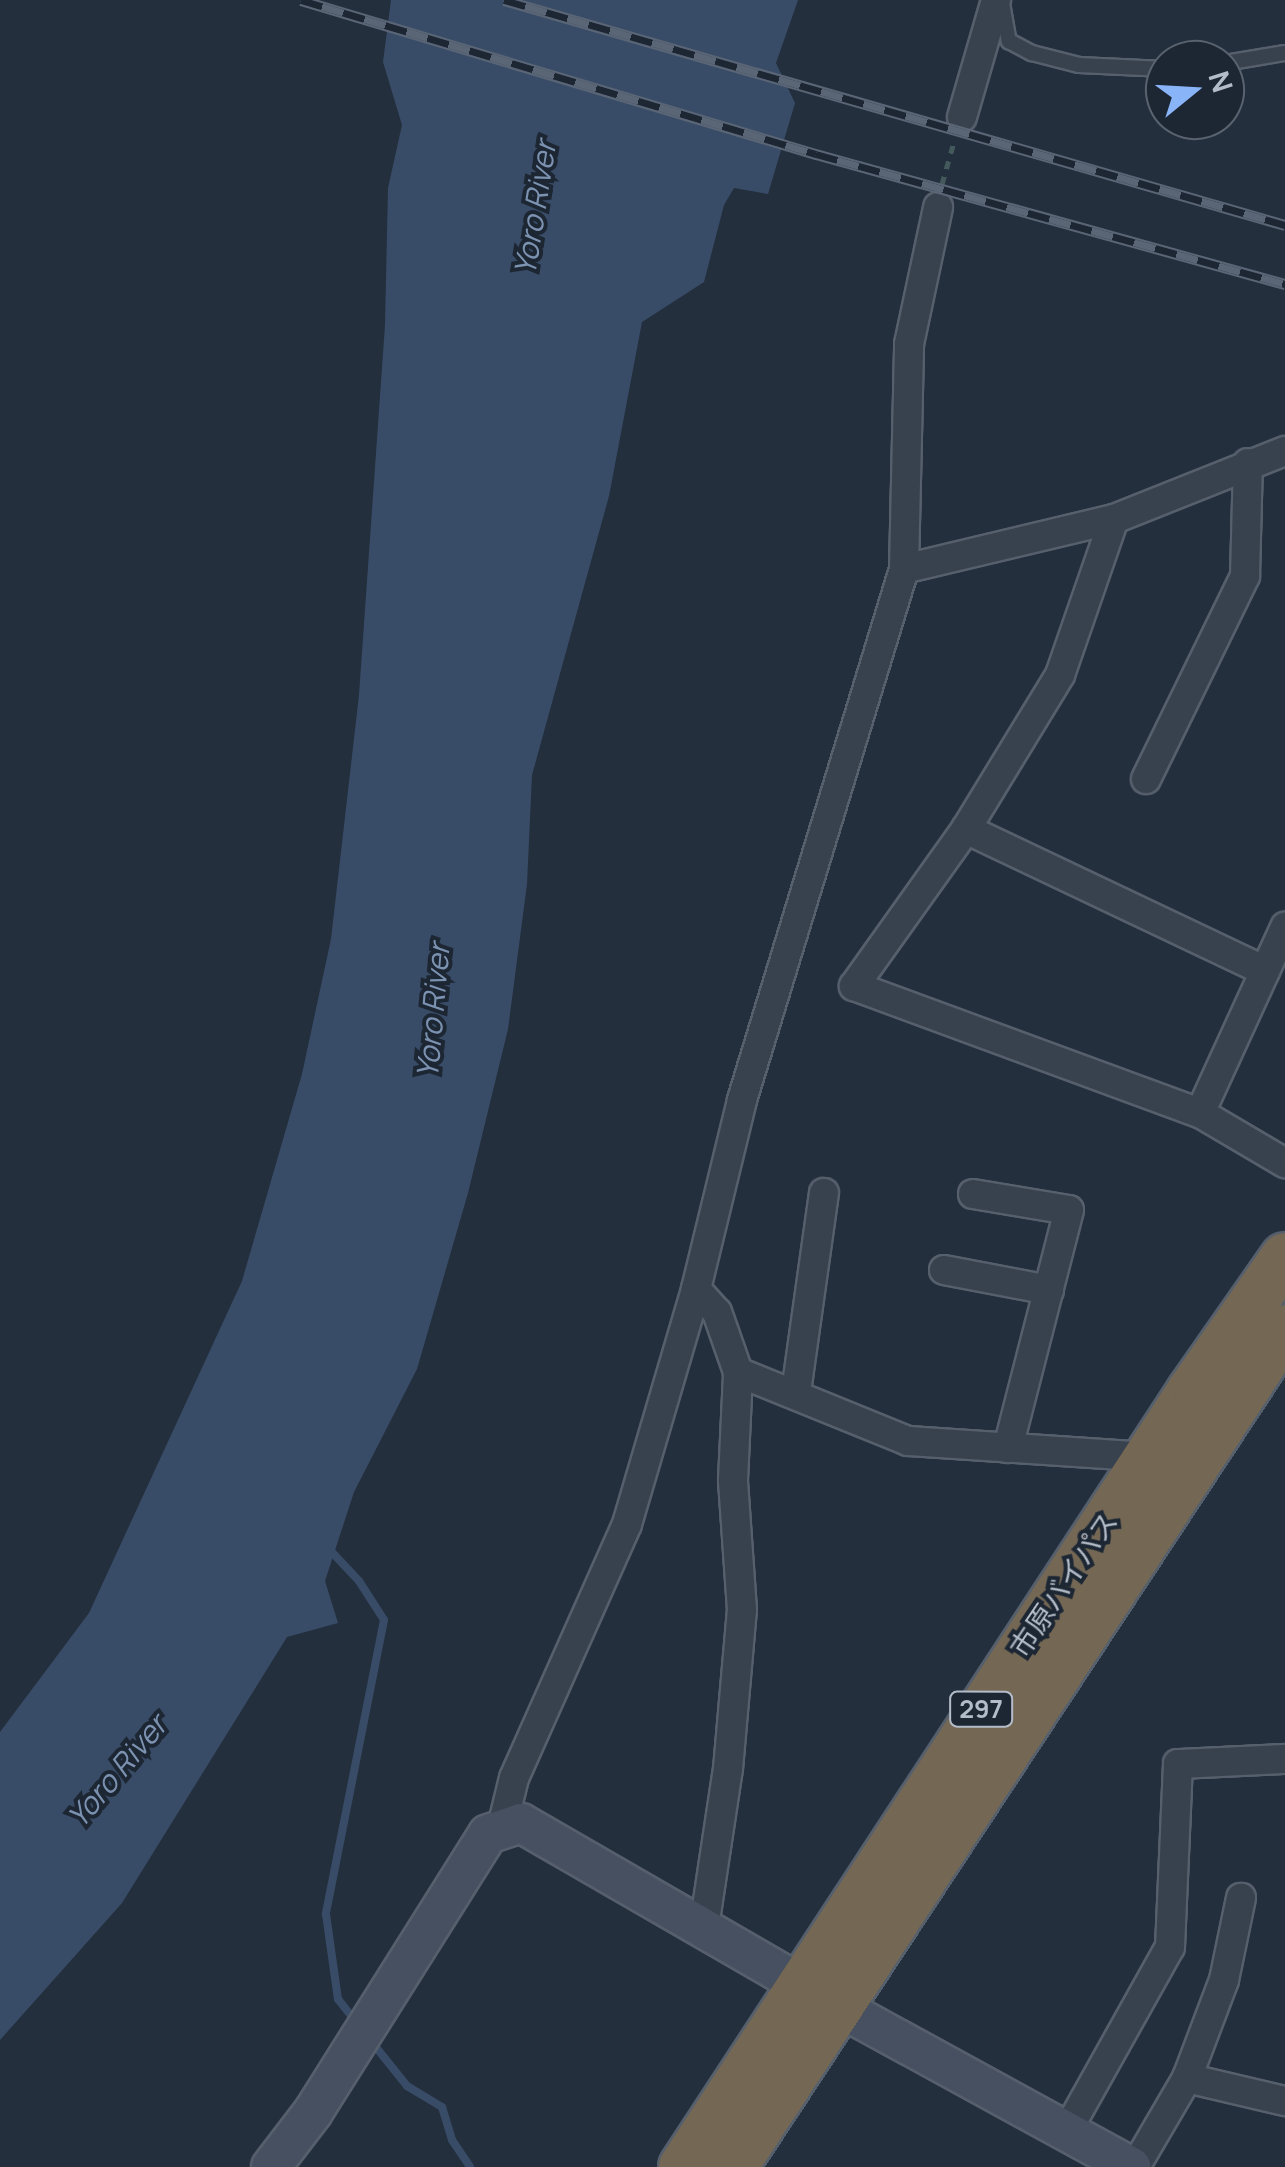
<!DOCTYPE html>
<html>
<head>
<meta charset="utf-8">
<style>
  body { margin:0 }
  #map { position:relative; width:1285px; height:2167px; overflow:hidden; background:#242f3e; font-family:Manrope,"Noto Sans JP",sans-serif }
  div>[style] { position:absolute }
  .water>* { inset:0; background:#394c67 }
  .stream>* { height:8px; margin:-4px; padding:0 4px; transform-origin:4px; border-radius:4px; background:#394c67 }
  .path>* { height:5px; margin-top:-2.5px; transform-origin:0; background:repeating-linear-gradient(90deg,#44595c 0 8px,transparent 0 16px) }
  .roads { filter:drop-shadow(2px 0 #565f6c) drop-shadow(-2px 0 #565f6c) drop-shadow(0 2px #565f6c) drop-shadow(0 -2px #565f6c) }
  .lane>* { height:14px; margin:-7px; padding:0 7px; transform-origin:7px; border-radius:7px; background:#38414e }
  .street>* { height:28px; margin:-14px; padding:0 14px; transform-origin:14px; border-radius:14px; background:#38414e }
  .secondary>* { height:38px; margin:-19px; padding:0 19px; transform-origin:19px; border-radius:19px; background:#465061 }
  .highway>* { height:48px; margin:-24px; padding:0 24px; transform-origin:24px; border-radius:24px; background:#746855 }
  .rail>* { height:11px; margin-top:-5.5px; transform-origin:0; background:repeating-linear-gradient(90deg,#1d2633 0 22px,#5a6575 0 44px); box-sizing:border-box; border-block:2px solid #5a6575 }
  span { translate:-50% -50%; white-space:nowrap; text-align:center; line-height:1.15; -webkit-text-stroke:8px #1d2633; paint-order:stroke }
  .shield-label span { padding:2px 8px; background:#1d2633; border:2px solid; border-radius:8px; -webkit-text-stroke-width:0 }
  .shield-label { font-size:25px; color:#b4bcc9; font-weight:700 }
  .street-label { font-size:28px; color:#b4bcc9 }
  .water-label { font-size:30px; color:#7c92b1; font-style:italic }
  .north { position:absolute; left:1145px; top:40px; width:100px; height:100px; box-sizing:border-box; background:#1d2633; border:2px solid #59626f; border-radius:50%; rotate:72deg; font-size:28px; font-weight:700; line-height:40px; text-align:center; color:#b4bcc9 }
  .north::after { content:''; display:block; margin:auto; width:35px; height:45px; background:#8ab4f8; clip-path:polygon(50% 0,100% 100%,50% 72%,0 100%) }
</style>
</head>
<body>
<div id="map">
  <div class="water">
    <i style="clip-path:polygon(391px 0,798px 0,776px 63px,795px 103px,768px 194px,734px 188px,724px 205px,704px 282px,642px 322px,609px 496px,532px 775px,527px 884px,508px 1029px,468px 1193px,417px 1369px,354px 1492px,325px 1581px,338px 1623px,287px 1637px,122px 1903px,0 2040px,0 1732px,89px 1613px,242px 1281px,302px 1074px,331px 939px,359px 695px,385px 325px,388px 188px,402px 125px,383px 62px)"></i>
  </div>
  <div class="stream">
    <i style="left:328px;top:1548px;width:45px;rotate:46.8deg"></i>
    <i style="left:359px;top:1581px;width:46px;rotate:57.3deg"></i>
    <i style="left:384px;top:1620px;width:300px;rotate:101.2deg"></i>
    <i style="left:326px;top:1914px;width:86px;rotate:82deg"></i>
    <i style="left:338px;top:1999px;width:29px;rotate:52deg"></i>
    <i style="left:371px;top:2041px;width:58px;rotate:51.3deg"></i>
    <i style="left:407px;top:2086px;width:41px;rotate:31deg"></i>
    <i style="left:442px;top:2107px;width:34px;rotate:73deg"></i>
    <i style="left:452px;top:2140px;width:32px;rotate:56deg"></i>
  </div>
  <div class="path">
    <i style="left:942px;top:184px;width:44px;rotate:-74.1deg"></i>
  </div>
  <div class="roads">
    <div class="lane">
      <i style="left:1002px;top:3px;width:39px;rotate:80deg"></i>
      <i style="left:1009px;top:41px;width:26px;rotate:28deg"></i>
      <i style="left:1032px;top:53px;width:49px;rotate:14.3deg"></i>
      <i style="left:1079px;top:65px;width:86px;rotate:2.7deg"></i>
      <i style="left:1225px;top:63px;width:61px;rotate:-9.5deg"></i>
    </div>
    <div class="street">
      <i style="left:962px;top:117px;width:122px;rotate:-73.8deg"></i>
      <i style="left:1114px;top:519px;width:165px;rotate:109.1deg"></i>
      <i style="left:1060px;top:675px;width:180px;rotate:121.4deg"></i>
      <i style="left:966px;top:829px;width:193px;rotate:125.5deg"></i>
      <i style="left:854px;top:986px;width:369px;rotate:20.2deg"></i>
      <i style="left:1200px;top:1113px;width:99px;rotate:30.5deg"></i>
      <i style="left:904px;top:569px;width:216px;rotate:-13.4deg"></i>
      <i style="left:1114px;top:519px;width:184px;rotate:-21.7deg"></i>
      <i style="left:1146px;top:779px;width:226px;rotate:-64deg"></i>
      <i style="left:1245px;top:576px;width:113px;rotate:-88.5deg"></i>
      <i style="left:966px;top:829px;width:331px;rotate:25.4deg"></i>
      <i style="left:1200px;top:1113px;width:205px;rotate:-65.4deg"></i>
      <i style="left:973px;top:1194px;width:97px;rotate:9.5deg"></i>
      <i style="left:1069px;top:1210px;width:246px;rotate:104.4deg"></i>
      <i style="left:944px;top:1270px;width:107px;rotate:10.8deg"></i>
      <i style="left:696px;top:1289px;width:31px;rotate:48deg"></i>
      <i style="left:717px;top:1312px;width:64px;rotate:70.7deg"></i>
      <i style="left:738px;top:1372px;width:183px;rotate:22.1deg"></i>
      <i style="left:908px;top:1441px;width:241px;rotate:3.8deg"></i>
      <i style="left:796px;top:1392px;width:201px;rotate:-82deg"></i>
      <i style="left:502px;top:1827px;width:50px;rotate:-76.2deg"></i>
      <i style="left:514px;top:1778px;width:278px;rotate:-66deg"></i>
      <i style="left:627px;top:1524px;width:245px;rotate:-73.6deg"></i>
      <i style="left:696px;top:1289px;width:195px;rotate:-76.3deg"></i>
      <i style="left:742px;top:1100px;width:555px;rotate:-73.03deg"></i>
      <i style="left:904px;top:569px;width:225px;rotate:-88.7deg"></i>
      <i style="left:909px;top:344px;width:140px;rotate:-78deg"></i>
      <i style="left:704px;top:1927px;width:160px;rotate:-81.4deg"></i>
      <i style="left:728px;top:1769px;width:160px;rotate:-85deg"></i>
      <i style="left:742px;top:1610px;width:130px;rotate:-94deg"></i>
      <i style="left:733px;top:1480px;width:108px;rotate:-87.3deg"></i>
      <i style="left:1187px;top:2078px;width:101px;rotate:13.2deg"></i>
      <i style="left:1067px;top:2131px;width:211px;rotate:-60.8deg"></i>
      <i style="left:1170px;top:1947px;width:183px;rotate:-87.5deg"></i>
      <i style="left:1178px;top:1764px;width:107px;rotate:-2.7deg"></i>
      <i style="left:1135px;top:2167px;width:103px;rotate:-59.7deg"></i>
      <i style="left:1187px;top:2078px;width:105px;rotate:-69.3deg"></i>
      <i style="left:1224px;top:1980px;width:84px;rotate:-78.3deg"></i>
    </div>
    <div class="secondary">
      <i style="left:271px;top:2167px;width:69px;rotate:-52.6deg"></i>
      <i style="left:313px;top:2112px;width:328px;rotate:-57.8deg"></i>
      <i style="left:488px;top:1834px;width:35px;rotate:-18deg"></i>
      <i style="left:521px;top:1823px;width:370px;rotate:30deg"></i>
      <i style="left:841px;top:2008px;width:331px;rotate:28.7deg"></i>
    </div>
    <div class="highway">
      <i style="left:683px;top:2167px;width:929px;rotate:-56.77deg"></i>
      <i style="left:1192px;top:1390px;width:162px;rotate:-55deg"></i>
      <i style="left:733px;top:2167px;width:1003px;rotate:-56.63deg"></i>
    </div>
  </div>
  <div class="rail">
    <i style="left:301px;top:0;width:538px;rotate:16.65deg"></i>
    <i style="left:816px;top:154px;width:487px;rotate:15.5deg"></i>
    <i style="left:504px;top:0;width:813px;rotate:16.07deg"></i>
  </div>
  <div class="shield-label">
    <span style="left:981px;top:1709px">297</span>
  </div>
  <div class="street-label">
    <span style="left:1063px;top:1584px;rotate:-56deg">市原バイパス</span>
  </div>
  <div class="water-label">
    <span style="left:535px;top:208px;rotate:-81deg">Yoro River</span>
    <span style="left:433px;top:1011px;rotate:-85deg">Yoro River</span>
    <span style="left:117px;top:1771px;rotate:-50deg">Yoro River</span>
  </div>
  <div class="north">N</div>
</div>
</body>
</html>
